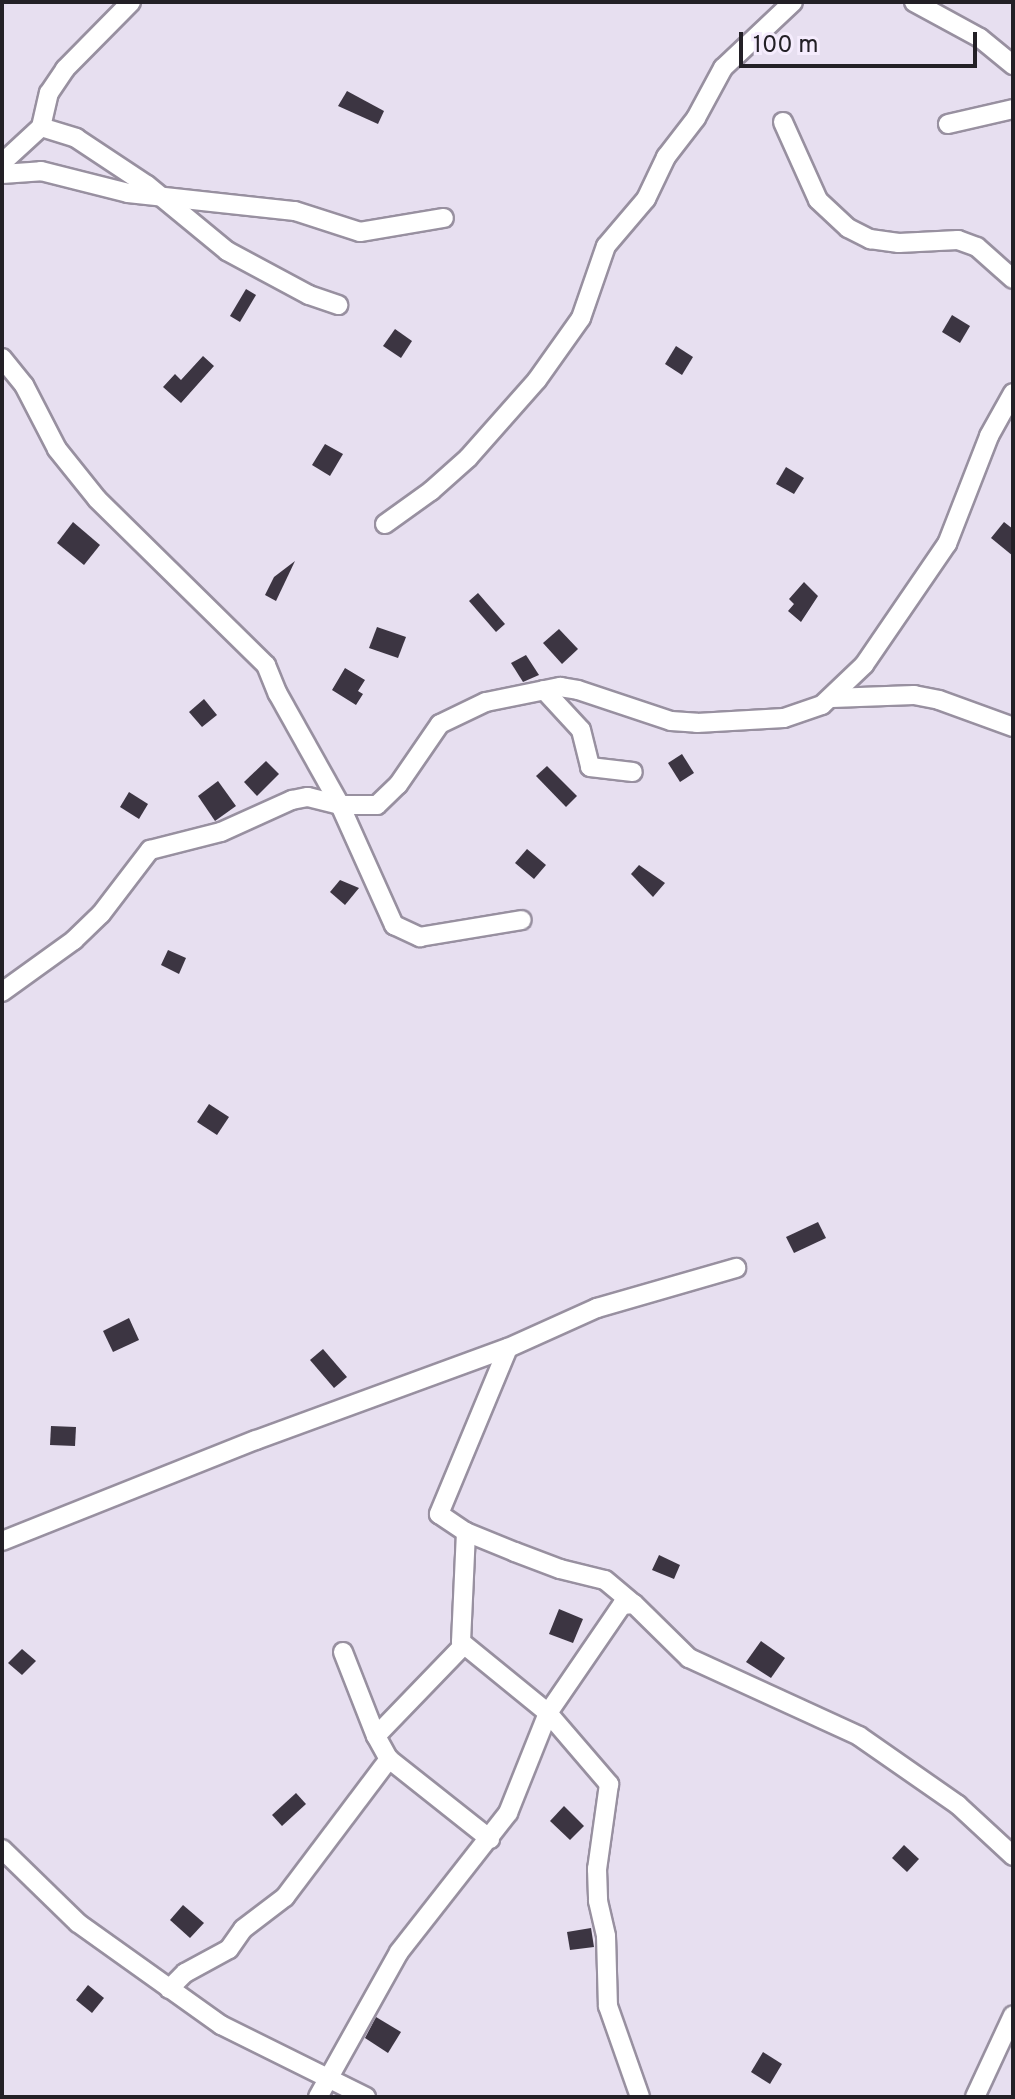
<!DOCTYPE html>
<html>
<head>
<meta charset="utf-8">
<style>
  body { margin:0 }
  #map { position:relative; width:1015px; height:2099px; overflow:hidden; background:#e7dff0; font-family:Overpass,sans-serif }
  div>[style] { position:absolute }
  .building>* { inset:0; background:#3c3542 }
  .roads { filter:drop-shadow(2px 0 #9890a0) drop-shadow(-2px 0 #9890a0) drop-shadow(0 2px #9890a0) drop-shadow(0 -2px #9890a0) }
  .minor>* { height:18px; margin:-9px; padding:0 9px; transform-origin:9px; border-radius:9px; background:#fff }
  span { translate:-50% -50%; white-space:nowrap; text-align:center; line-height:1.15; -webkit-text-stroke:8px #f5ecfd; paint-order:stroke }
  .frame { position:absolute; inset:0; border:4px solid #232026; pointer-events:none }
  .scale { position:absolute; left:739px; top:32px; width:238px; height:36px; box-sizing:border-box; border:4px solid #232026; border-top:0; padding-left:10px; font-size:24px; line-height:28px; white-space:nowrap; color:#232026; -webkit-text-stroke:6px #f5ecfd; paint-order:stroke }
</style>
</head>
<body>
<div id="map">
  <div class="building">
    <i style="clip-path:polygon(347px 91px,384px 111px,378px 124px,338px 106px)"></i>
    <i style="clip-path:polygon(246px 289px,256px 295px,240px 322px,230px 316px)"></i>
    <i style="clip-path:polygon(952px 315px,970px 326px,960px 343px,942px 332px)"></i>
    <i style="clip-path:polygon(395px 329px,412px 341px,401px 358px,383px 346px)"></i>
    <i style="clip-path:polygon(676px 346px,693px 357px,682px 375px,665px 364px)"></i>
    <i style="clip-path:polygon(203px 356px,214px 366px,181px 403px,163px 387px,175px 374px,181px 380px)"></i>
    <i style="clip-path:polygon(325px 444px,343px 454px,330px 476px,312px 465px)"></i>
    <i style="clip-path:polygon(786px 467px,804px 478px,794px 494px,776px 484px)"></i>
    <i style="clip-path:polygon(73px 522px,100px 545px,84px 565px,57px 543px)"></i>
    <i style="clip-path:polygon(1004px 522px,1013px 529px,1013px 556px,991px 538px)"></i>
    <i style="clip-path:polygon(295px 561px,276px 601px,265px 595px,274px 577px)"></i>
    <i style="clip-path:polygon(804px 582px,818px 596px,801px 622px,788px 611px,794px 604px,789px 599px)"></i>
    <i style="clip-path:polygon(478px 593px,505px 624px,496px 632px,469px 601px)"></i>
    <i style="clip-path:polygon(377px 627px,406px 637px,398px 658px,369px 648px)"></i>
    <i style="clip-path:polygon(559px 629px,578px 649px,562px 664px,543px 643px)"></i>
    <i style="clip-path:polygon(526px 655px,539px 675px,523px 682px,511px 663px)"></i>
    <i style="clip-path:polygon(345px 668px,365px 680px,358px 691px,363px 694px,356px 705px,332px 690px)"></i>
    <i style="clip-path:polygon(204px 699px,217px 715px,202px 727px,189px 712px)"></i>
    <i style="clip-path:polygon(682px 754px,694px 773px,680px 782px,668px 763px)"></i>
    <i style="clip-path:polygon(266px 761px,279px 774px,257px 796px,244px 782px)"></i>
    <i style="clip-path:polygon(547px 766px,577px 796px,566px 807px,536px 776px)"></i>
    <i style="clip-path:polygon(218px 781px,236px 806px,215px 821px,198px 796px)"></i>
    <i style="clip-path:polygon(129px 792px,148px 804px,139px 819px,120px 807px)"></i>
    <i style="clip-path:polygon(527px 849px,546px 865px,534px 879px,515px 863px)"></i>
    <i style="clip-path:polygon(639px 865px,665px 883px,653px 897px,631px 874px)"></i>
    <i style="clip-path:polygon(340px 880px,359px 888px,345px 905px,330px 892px)"></i>
    <i style="clip-path:polygon(168px 950px,186px 958px,179px 974px,161px 965px)"></i>
    <i style="clip-path:polygon(209px 1104px,229px 1117px,217px 1135px,197px 1122px)"></i>
    <i style="clip-path:polygon(818px 1222px,826px 1238px,794px 1253px,786px 1237px)"></i>
    <i style="clip-path:polygon(129px 1318px,139px 1340px,113px 1352px,103px 1331px)"></i>
    <i style="clip-path:polygon(323px 1349px,347px 1377px,334px 1388px,310px 1360px)"></i>
    <i style="clip-path:polygon(51px 1426px,76px 1427px,75px 1446px,50px 1445px)"></i>
    <i style="clip-path:polygon(659px 1555px,680px 1565px,674px 1579px,652px 1570px)"></i>
    <i style="clip-path:polygon(559px 1609px,583px 1619px,573px 1643px,549px 1634px)"></i>
    <i style="clip-path:polygon(761px 1641px,785px 1658px,771px 1678px,746px 1662px)"></i>
    <i style="clip-path:polygon(22px 1649px,36px 1661px,22px 1675px,8px 1663px)"></i>
    <i style="clip-path:polygon(296px 1793px,306px 1804px,282px 1826px,272px 1815px)"></i>
    <i style="clip-path:polygon(564px 1806px,584px 1826px,570px 1840px,550px 1821px)"></i>
    <i style="clip-path:polygon(904px 1845px,919px 1859px,907px 1872px,892px 1858px)"></i>
    <i style="clip-path:polygon(183px 1905px,204px 1923px,190px 1938px,170px 1920px)"></i>
    <i style="clip-path:polygon(591px 1928px,594px 1947px,570px 1950px,567px 1932px)"></i>
    <i style="clip-path:polygon(88px 1985px,104px 1998px,92px 2013px,76px 2000px)"></i>
    <i style="clip-path:polygon(376px 2017px,401px 2032px,388px 2053px,365px 2038px)"></i>
    <i style="clip-path:polygon(763px 2052px,782px 2064px,770px 2084px,751px 2072px)"></i>
  </div>
  <div class="roads">
    <div class="minor">
      <i style="left:914px;top:2px;width:75px;rotate:28.6deg"></i>
      <i style="left:980px;top:38px;width:43px;rotate:39.3deg"></i>
      <i style="left:783px;top:122px;width:85px;rotate:65.8deg"></i>
      <i style="left:818px;top:200px;width:41px;rotate:43deg"></i>
      <i style="left:848px;top:228px;width:25px;rotate:27deg"></i>
      <i style="left:870px;top:239px;width:29px;rotate:8deg"></i>
      <i style="left:899px;top:243px;width:59px;rotate:-2.9deg"></i>
      <i style="left:958px;top:240px;width:20px;rotate:20deg"></i>
      <i style="left:977px;top:247px;width:48px;rotate:41.6deg"></i>
      <i style="left:948px;top:124px;width:67px;rotate:-13deg"></i>
      <i style="left:41px;top:127px;width:35px;rotate:-77deg"></i>
      <i style="left:49px;top:93px;width:29px;rotate:-56deg"></i>
      <i style="left:65px;top:69px;width:94px;rotate:-45.4deg"></i>
      <i style="left:2px;top:163px;width:53px;rotate:-42.7deg"></i>
      <i style="left:41px;top:127px;width:37px;rotate:17deg"></i>
      <i style="left:76px;top:138px;width:85px;rotate:33.5deg"></i>
      <i style="left:147px;top:185px;width:104px;rotate:39.5deg"></i>
      <i style="left:227px;top:251px;width:93px;rotate:28.2deg"></i>
      <i style="left:309px;top:295px;width:31px;rotate:19deg"></i>
      <i style="left:2px;top:174px;width:39px;rotate:-4deg"></i>
      <i style="left:41px;top:171px;width:90px;rotate:14.2deg"></i>
      <i style="left:128px;top:193px;width:168px;rotate:6.2deg"></i>
      <i style="left:295px;top:211px;width:68px;rotate:17.9deg"></i>
      <i style="left:360px;top:232px;width:85px;rotate:-9.5deg"></i>
      <i style="left:2px;top:358px;width:35px;rotate:51deg"></i>
      <i style="left:24px;top:385px;width:72px;rotate:62.7deg"></i>
      <i style="left:57px;top:449px;width:64px;rotate:51.3deg"></i>
      <i style="left:97px;top:499px;width:237px;rotate:44.5deg"></i>
      <i style="left:266px;top:665px;width:31px;rotate:68deg"></i>
      <i style="left:278px;top:694px;width:127px;rotate:60.8deg"></i>
      <i style="left:340px;top:805px;width:132px;rotate:65.8deg"></i>
      <i style="left:394px;top:925px;width:29px;rotate:25deg"></i>
      <i style="left:420px;top:937px;width:103px;rotate:-9.5deg"></i>
      <i style="left:385px;top:524px;width:57px;rotate:-35.7deg"></i>
      <i style="left:431px;top:491px;width:50px;rotate:-41.7deg"></i>
      <i style="left:468px;top:458px;width:104px;rotate:-48.5deg"></i>
      <i style="left:537px;top:380px;width:76px;rotate:-54.6deg"></i>
      <i style="left:581px;top:318px;width:76px;rotate:-70.9deg"></i>
      <i style="left:606px;top:246px;width:62px;rotate:-49.6deg"></i>
      <i style="left:646px;top:199px;width:47px;rotate:-64.5deg"></i>
      <i style="left:666px;top:157px;width:49px;rotate:-52.4deg"></i>
      <i style="left:696px;top:118px;width:57px;rotate:-61.6deg"></i>
      <i style="left:723px;top:68px;width:96px;rotate:-43.3deg"></i>
      <i style="left:544px;top:690px;width:54px;rotate:47.2deg"></i>
      <i style="left:581px;top:730px;width:38px;rotate:76deg"></i>
      <i style="left:590px;top:767px;width:43px;rotate:6.6deg"></i>
      <i style="left:832px;top:698px;width:82px;rotate:-2.1deg"></i>
      <i style="left:914px;top:695px;width:25px;rotate:11deg"></i>
      <i style="left:939px;top:700px;width:79px;rotate:20deg"></i>
      <i style="left:2px;top:992px;width:89px;rotate:-35.8deg"></i>
      <i style="left:74px;top:940px;width:37px;rotate:-44deg"></i>
      <i style="left:101px;top:914px;width:81px;rotate:-52.6deg"></i>
      <i style="left:150px;top:850px;width:73px;rotate:-14.2deg"></i>
      <i style="left:221px;top:832px;width:78px;rotate:-24.3deg"></i>
      <i style="left:292px;top:800px;width:16px;rotate:-11deg"></i>
      <i style="left:308px;top:797px;width:33px;rotate:14deg"></i>
      <i style="left:340px;top:805px;width:37px"></i>
      <i style="left:377px;top:805px;width:29px;rotate:-44deg"></i>
      <i style="left:398px;top:785px;width:74px;rotate:-55.5deg"></i>
      <i style="left:440px;top:724px;width:51px;rotate:-25.6deg"></i>
      <i style="left:486px;top:702px;width:76px;rotate:-11.5deg"></i>
      <i style="left:560px;top:687px;width:18px;rotate:9deg"></i>
      <i style="left:578px;top:690px;width:98px;rotate:18.4deg"></i>
      <i style="left:671px;top:721px;width:26px;rotate:4deg"></i>
      <i style="left:697px;top:723px;width:87px;rotate:-3.3deg"></i>
      <i style="left:784px;top:718px;width:40px;rotate:-18.9deg"></i>
      <i style="left:822px;top:705px;width:58px;rotate:-43.6deg"></i>
      <i style="left:864px;top:665px;width:147px;rotate:-55.6deg"></i>
      <i style="left:947px;top:544px;width:116px;rotate:-68.7deg"></i>
      <i style="left:989px;top:436px;width:49px;rotate:-60.8deg"></i>
      <i style="left:508px;top:1348px;width:180px;rotate:112.6deg"></i>
      <i style="left:439px;top:1514px;width:32px;rotate:34deg"></i>
      <i style="left:466px;top:1532px;width:53px;rotate:22.2deg"></i>
      <i style="left:515px;top:1552px;width:48px;rotate:20.7deg"></i>
      <i style="left:560px;top:1569px;width:46px;rotate:13.7deg"></i>
      <i style="left:605px;top:1580px;width:38px;rotate:40deg"></i>
      <i style="left:466px;top:1532px;width:110px;rotate:92.6deg"></i>
      <i style="left:461px;top:1642px;width:112px;rotate:39.2deg"></i>
      <i style="left:548px;top:1713px;width:94px;rotate:49.3deg"></i>
      <i style="left:609px;top:1784px;width:86px;rotate:98deg"></i>
      <i style="left:597px;top:1869px;width:32px;rotate:88deg"></i>
      <i style="left:598px;top:1901px;width:36px;rotate:77deg"></i>
      <i style="left:606px;top:1936px;width:70px;rotate:88.4deg"></i>
      <i style="left:608px;top:2006px;width:96px;rotate:70.6deg"></i>
      <i style="left:2px;top:1541px;width:273px;rotate:-21.7deg"></i>
      <i style="left:256px;top:1440px;width:268px;rotate:-20.1deg"></i>
      <i style="left:508px;top:1348px;width:98px;rotate:-24.2deg"></i>
      <i style="left:597px;top:1308px;width:145px;rotate:-16.1deg"></i>
      <i style="left:343px;top:1652px;width:90px;rotate:68.6deg"></i>
      <i style="left:376px;top:1736px;width:26px;rotate:61deg"></i>
      <i style="left:389px;top:1759px;width:129px;rotate:38.4deg"></i>
      <i style="left:376px;top:1736px;width:125px;rotate:-46deg"></i>
      <i style="left:2px;top:1849px;width:106px;rotate:44.2deg"></i>
      <i style="left:78px;top:1923px;width:176px;rotate:35.5deg"></i>
      <i style="left:221px;top:2025px;width:162px;rotate:26.4deg"></i>
      <i style="left:169px;top:1989px;width:23px;rotate:-45deg"></i>
      <i style="left:185px;top:1973px;width:50px;rotate:-28.6deg"></i>
      <i style="left:229px;top:1949px;width:24px;rotate:-55deg"></i>
      <i style="left:243px;top:1929px;width:53px;rotate:-37.3deg"></i>
      <i style="left:285px;top:1897px;width:173px;rotate:-53deg"></i>
      <i style="left:318px;top:2097px;width:166px;rotate:-60.8deg"></i>
      <i style="left:399px;top:1952px;width:177px;rotate:-51.9deg"></i>
      <i style="left:508px;top:1813px;width:108px;rotate:-68.2deg"></i>
      <i style="left:548px;top:1713px;width:131px;rotate:-55.6deg"></i>
      <i style="left:622px;top:1605px;width:12px;rotate:-5deg"></i>
      <i style="left:634px;top:1604px;width:77px;rotate:44.5deg"></i>
      <i style="left:689px;top:1658px;width:187px;rotate:24.6deg"></i>
      <i style="left:859px;top:1736px;width:121px;rotate:34.9deg"></i>
      <i style="left:958px;top:1805px;width:75px;rotate:42.8deg"></i>
      <i style="left:975px;top:2097px;width:90px;rotate:-65.1deg"></i>
    </div>
  </div>
  <div class="frame"></div>
  <div class="scale">100 m</div>
</div>
</body>
</html>
